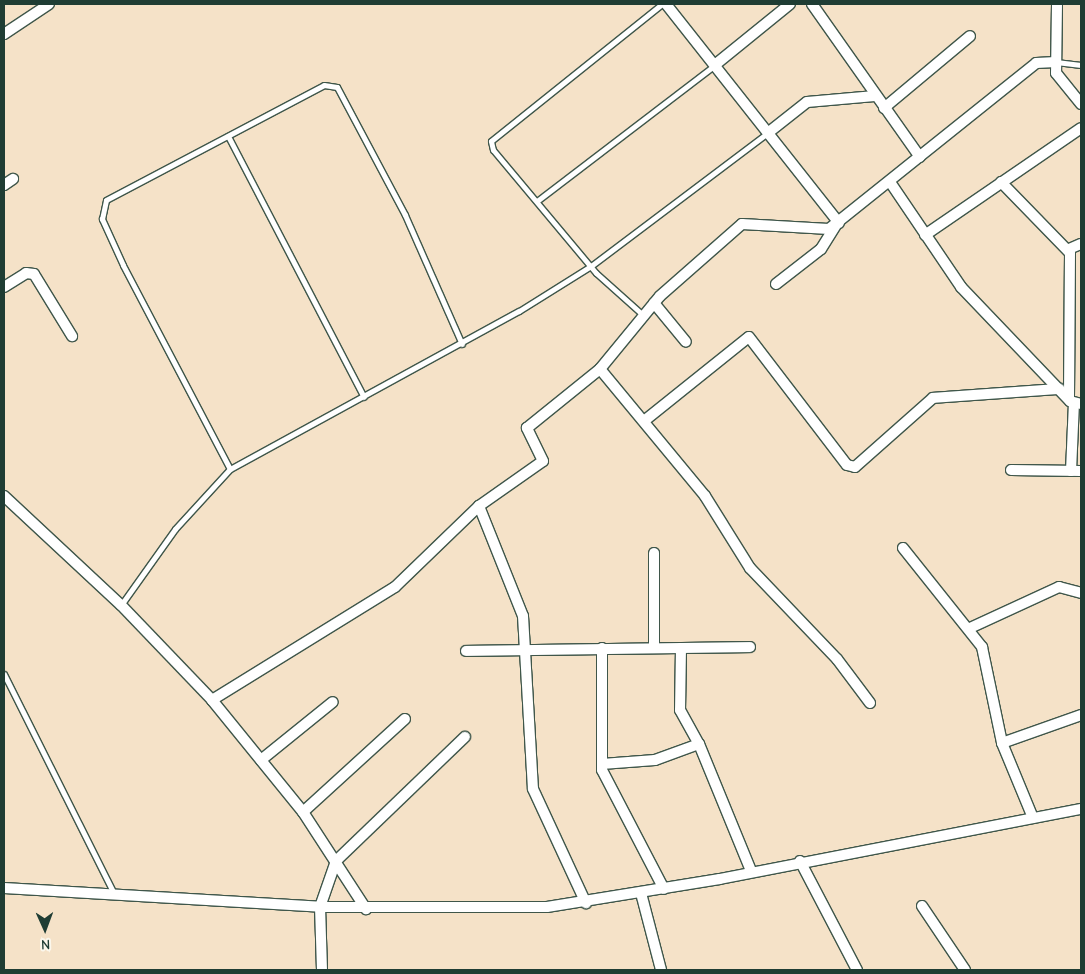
<!DOCTYPE html>
<html>
<head>
<meta charset="utf-8">
<style>
  body { margin:0 }
  #map { position:relative; width:1085px; height:974px; overflow:hidden; background:#f5e2c8; font-family:"Comic Neue",sans-serif }
  div>[style] { position:absolute }
  .roads { filter:drop-shadow(1px 0 #3f564a) drop-shadow(-1px 0 #3f564a) drop-shadow(0 1px #3f564a) drop-shadow(0 -1px #3f564a) }
  .service>* { height:5px; margin:-2.5px; padding:0 2.5px; transform-origin:2.5px; border-radius:2.5px; background:#fff }
  .minor>* { height:10px; margin:-5px; padding:0 5px; transform-origin:5px; border-radius:5px; background:#fff }
  span { translate:-50% -50%; white-space:nowrap; text-align:center; line-height:1.15; -webkit-text-stroke:5px #fbf7ec; paint-order:stroke }
  .frame { position:absolute; inset:0; border:5px solid #1f3d34; pointer-events:none }
  .north { position:absolute; left:20px; top:904px; width:50px; height:50px; -webkit-text-stroke:4px #fbf7ec; paint-order:stroke; rotate:178deg; font-size:14px; font-weight:700; line-height:20px; text-align:center; color:#1f3d34 }
  .north::after { content:''; display:block; margin:auto; width:18px; height:22px; background:#1f3d34; clip-path:polygon(50% 0,100% 100%,50% 72%,0 100%) }
</style>
</head>
<body>
<div id="map">
  <div class="roads">
    <div class="service">
      <i style="left:1056px;top:62px;width:25px;rotate:7deg"></i>
      <i style="left:228px;top:136px;width:294px;rotate:62.5deg"></i>
      <i style="left:537px;top:201px;width:224px;rotate:-37.4deg"></i>
      <i style="left:643px;top:315px;width:63px;rotate:-138.2deg"></i>
      <i style="left:596px;top:273px;width:160px;rotate:-129.9deg"></i>
      <i style="left:493px;top:150px;width:9px;rotate:-103deg"></i>
      <i style="left:491px;top:141px;width:219px;rotate:-38.7deg"></i>
      <i style="left:230px;top:469px;width:230px;rotate:-117.7deg"></i>
      <i style="left:123px;top:265px;width:51px;rotate:-114.5deg"></i>
      <i style="left:102px;top:219px;width:19px;rotate:-78deg"></i>
      <i style="left:106px;top:200px;width:246px;rotate:-27.8deg"></i>
      <i style="left:324px;top:85px;width:13px;rotate:9deg"></i>
      <i style="left:337px;top:87px;width:145px;rotate:62deg"></i>
      <i style="left:405px;top:215px;width:141px;rotate:66.2deg"></i>
      <i style="left:121px;top:605px;width:93px;rotate:-54.6deg"></i>
      <i style="left:175px;top:529px;width:81px;rotate:-47.5deg"></i>
      <i style="left:230px;top:469px;width:329px;rotate:-28.7deg"></i>
      <i style="left:519px;top:311px;width:85px;rotate:-32deg"></i>
      <i style="left:591px;top:266px;width:223px;rotate:-37deg"></i>
      <i style="left:4px;top:674px;width:246px;rotate:63.4deg"></i>
    </div>
    <div class="minor">
      <i style="left:666px;top:4px;width:279px;rotate:51.7deg"></i>
      <i style="left:812px;top:4px;width:187px;rotate:54.8deg"></i>
      <i style="left:1057px;top:4px;width:69px;rotate:90.8deg"></i>
      <i style="left:1056px;top:73px;width:40px;rotate:51deg"></i>
      <i style="left:4px;top:34px;width:54px;rotate:-33.7deg"></i>
      <i style="left:716px;top:64px;width:95px;rotate:-39deg"></i>
      <i style="left:884px;top:108px;width:112px;rotate:-39.9deg"></i>
      <i style="left:769px;top:132px;width:48px;rotate:-38.3deg"></i>
      <i style="left:807px;top:102px;width:68px;rotate:-5deg"></i>
      <i style="left:890px;top:182px;width:127px;rotate:55.9deg"></i>
      <i style="left:961px;top:287px;width:158px;rotate:46.3deg"></i>
      <i style="left:1070px;top:401px;width:11px;rotate:15deg"></i>
      <i style="left:1001px;top:182px;width:99px;rotate:45.8deg"></i>
      <i style="left:1070px;top:253px;width:146px;rotate:90.4deg"></i>
      <i style="left:4px;top:185px;width:11px;rotate:-34deg"></i>
      <i style="left:925px;top:235px;width:189px;rotate:-34.4deg"></i>
      <i style="left:1069px;top:249px;width:13px;rotate:-23deg"></i>
      <i style="left:776px;top:284px;width:57px;rotate:-37.9deg"></i>
      <i style="left:821px;top:249px;width:28px;rotate:-58deg"></i>
      <i style="left:4px;top:287px;width:26px;rotate:-32deg"></i>
      <i style="left:26px;top:273px;width:8px;rotate:7deg"></i>
      <i style="left:34px;top:274px;width:73px;rotate:58.5deg"></i>
      <i style="left:654px;top:303px;width:50px;rotate:50.6deg"></i>
      <i style="left:600px;top:369px;width:165px;rotate:50.4deg"></i>
      <i style="left:705px;top:496px;width:85px;rotate:58deg"></i>
      <i style="left:750px;top:568px;width:126px;rotate:46.3deg"></i>
      <i style="left:837px;top:659px;width:55px;rotate:53.1deg"></i>
      <i style="left:644px;top:421px;width:134px;rotate:-38.7deg"></i>
      <i style="left:749px;top:337px;width:161px;rotate:52.6deg"></i>
      <i style="left:847px;top:465px;width:8px;rotate:14deg"></i>
      <i style="left:855px;top:467px;width:104px;rotate:-41.5deg"></i>
      <i style="left:933px;top:398px;width:127px;rotate:-4.1deg"></i>
      <i style="left:1011px;top:470px;width:70px;rotate:0.8deg"></i>
      <i style="left:1071px;top:471px;width:68px;rotate:-87.5deg"></i>
      <i style="left:4px;top:496px;width:160px;rotate:43deg"></i>
      <i style="left:121px;top:605px;width:132px;rotate:46.2deg"></i>
      <i style="left:212px;top:700px;width:144px;rotate:50.9deg"></i>
      <i style="left:303px;top:812px;width:116px;rotate:57deg"></i>
      <i style="left:479px;top:506px;width:118px;rotate:68.2deg"></i>
      <i style="left:523px;top:616px;width:173px;rotate:86.7deg"></i>
      <i style="left:533px;top:789px;width:126px;rotate:65.1deg"></i>
      <i style="left:903px;top:548px;width:127px;rotate:51.4deg"></i>
      <i style="left:982px;top:647px;width:98px;rotate:78.2deg"></i>
      <i style="left:1002px;top:743px;width:81px;rotate:67.5deg"></i>
      <i style="left:654px;top:553px;width:94px;rotate:90deg"></i>
      <i style="left:970px;top:628px;width:98px;rotate:-24.7deg"></i>
      <i style="left:1059px;top:587px;width:23px;rotate:15deg"></i>
      <i style="left:602px;top:648px;width:122px;rotate:90deg"></i>
      <i style="left:602px;top:770px;width:134px;rotate:62.5deg"></i>
      <i style="left:681px;top:648px;width:62px;rotate:90.9deg"></i>
      <i style="left:680px;top:710px;width:39px;rotate:61deg"></i>
      <i style="left:699px;top:744px;width:137px;rotate:67.7deg"></i>
      <i style="left:466px;top:651px;width:284px;rotate:-0.8deg"></i>
      <i style="left:212px;top:700px;width:215px;rotate:-31.7deg"></i>
      <i style="left:395px;top:587px;width:117px;rotate:-44deg"></i>
      <i style="left:479px;top:506px;width:78px;rotate:-35.1deg"></i>
      <i style="left:543px;top:461px;width:37px;rotate:-116deg"></i>
      <i style="left:527px;top:428px;width:94px;rotate:-38.9deg"></i>
      <i style="left:600px;top:369px;width:94px;rotate:-50.6deg"></i>
      <i style="left:660px;top:296px;width:109px;rotate:-41.3deg"></i>
      <i style="left:742px;top:224px;width:87px;rotate:3.3deg"></i>
      <i style="left:829px;top:229px;width:265px;rotate:-38.7deg"></i>
      <i style="left:1036px;top:63px;width:20px;rotate:-3deg"></i>
      <i style="left:1002px;top:743px;width:84px;rotate:-19.5deg"></i>
      <i style="left:261px;top:760px;width:92px;rotate:-38.9deg"></i>
      <i style="left:602px;top:764px;width:53px;rotate:-4.3deg"></i>
      <i style="left:655px;top:760px;width:47px;rotate:-20deg"></i>
      <i style="left:303px;top:812px;width:138px;rotate:-42.4deg"></i>
      <i style="left:800px;top:861px;width:123px;rotate:62.4deg"></i>
      <i style="left:4px;top:888px;width:317px;rotate:3.4deg"></i>
      <i style="left:320px;top:907px;width:227px"></i>
      <i style="left:547px;top:907px;width:175px;rotate:-9.2deg"></i>
      <i style="left:720px;top:879px;width:368px;rotate:-11deg"></i>
      <i style="left:641px;top:893px;width:80px;rotate:75.4deg"></i>
      <i style="left:922px;top:906px;width:77px;rotate:56.1deg"></i>
      <i style="left:322px;top:970px;width:63px;rotate:-91.8deg"></i>
      <i style="left:320px;top:907px;width:49px;rotate:-70.8deg"></i>
      <i style="left:336px;top:861px;width:179px;rotate:-43.9deg"></i>
    </div>
  </div>
  <div class="frame"></div>
  <div class="north">N</div>
</div>
</body>
</html>
